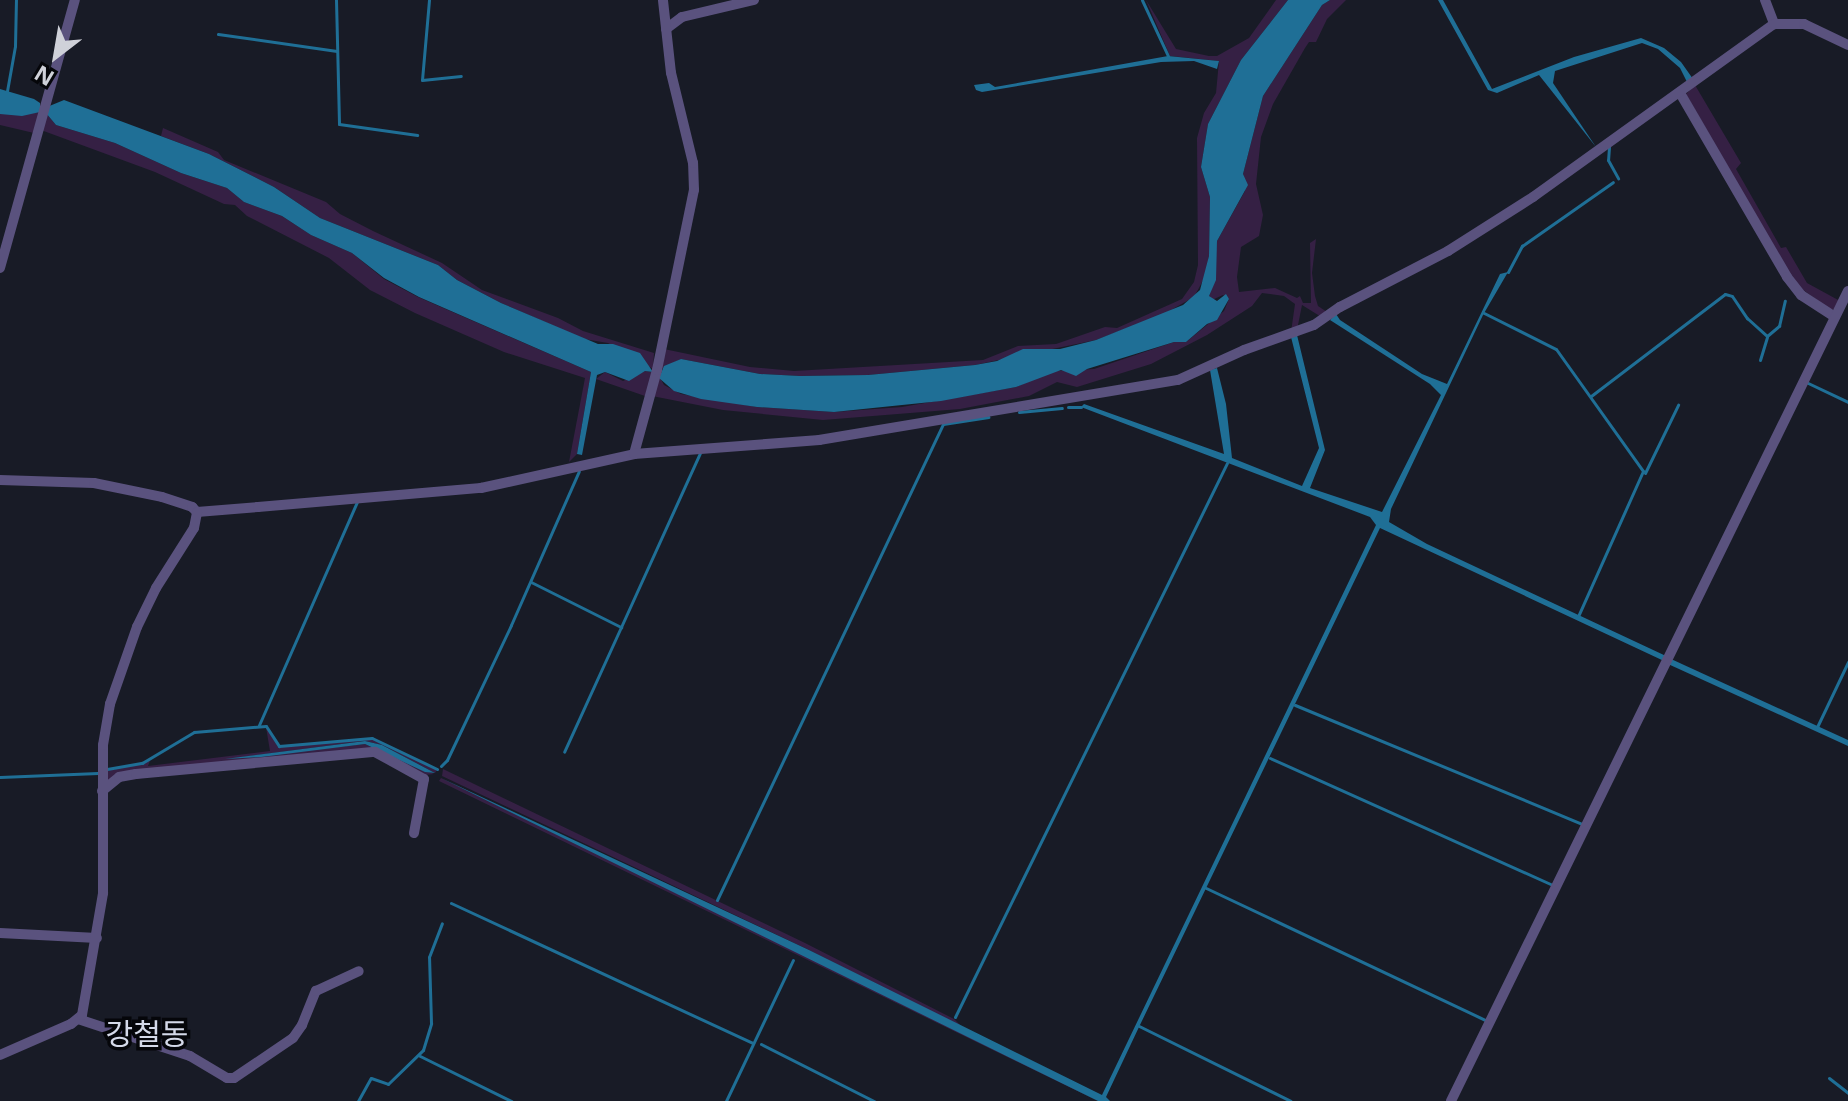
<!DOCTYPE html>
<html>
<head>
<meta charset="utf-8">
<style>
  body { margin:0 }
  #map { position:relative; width:1848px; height:1101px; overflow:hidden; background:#181b26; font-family:"Open Sans","Noto Sans KR",sans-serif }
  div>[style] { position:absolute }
  .green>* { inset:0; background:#352044 }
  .water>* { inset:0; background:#1f6f96 }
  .stream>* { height:3px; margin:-1.5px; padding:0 1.5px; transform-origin:1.5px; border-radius:1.5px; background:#1f6f96 }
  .street>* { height:10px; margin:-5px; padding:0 5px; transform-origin:5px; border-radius:5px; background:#5a527e }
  span { translate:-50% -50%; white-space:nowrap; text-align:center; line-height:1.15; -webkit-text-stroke:7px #05060a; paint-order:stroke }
  .quarter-label { font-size:30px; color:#d4d9e8 }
  .north { position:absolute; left:16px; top:16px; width:80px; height:80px; -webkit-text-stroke:6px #05060a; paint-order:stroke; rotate:211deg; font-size:22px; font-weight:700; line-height:32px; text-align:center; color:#cfd1d9 }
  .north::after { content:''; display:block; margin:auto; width:28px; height:36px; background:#cfd1d9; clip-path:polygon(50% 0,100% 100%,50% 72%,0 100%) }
</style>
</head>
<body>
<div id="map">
  <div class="green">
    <i style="clip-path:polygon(1146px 0,1176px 49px,1209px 56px,1217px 56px,1249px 38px,1276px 0,1288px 0,1241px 60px,1208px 124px,1201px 167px,1210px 197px,1209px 256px,1206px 275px,1194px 297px,1164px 314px,1096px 340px,975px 365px,868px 375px,800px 376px,760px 374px,681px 359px,660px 370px,664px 349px,750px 367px,794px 371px,983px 360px,1018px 346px,1056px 344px,1105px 327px,1117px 328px,1182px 299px,1194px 282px,1198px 265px,1197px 138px,1204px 113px,1216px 93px,1219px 61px,1170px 56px)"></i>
    <i style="clip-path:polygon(1330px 0,1346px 0,1327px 19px,1316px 42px,1309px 42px,1305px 48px,1273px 104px,1261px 137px,1256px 184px,1263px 215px,1259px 236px,1241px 247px,1237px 277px,1239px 292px,1275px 288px,1297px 298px,1300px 296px,1303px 303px,1311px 303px,1310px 243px,1316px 239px,1312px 273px,1315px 296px,1318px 306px,1330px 314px,1323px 318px,1302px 305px,1297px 330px,1291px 332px,1295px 304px,1284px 296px,1262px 293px,1252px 306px,1207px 335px,1151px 364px,1077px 387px,1057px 382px,1029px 396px,960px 409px,823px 420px,723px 410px,652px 396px,658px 374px,664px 385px,681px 394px,757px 407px,834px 412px,902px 407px,1016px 387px,1052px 371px,1094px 369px,1174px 342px,1186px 342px,1224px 311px,1229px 299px,1223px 295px,1212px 300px,1209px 296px,1217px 241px,1245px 191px,1243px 174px,1263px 96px,1322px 5px)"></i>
    <i style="clip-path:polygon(1695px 85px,1741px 163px,1736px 169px,1781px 248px,1786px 247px,1807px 283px,1840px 301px,1836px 308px,1831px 310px,1799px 287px,1781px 259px,1686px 94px)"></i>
    <i style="clip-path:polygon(40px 112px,34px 133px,0 125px,0 114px)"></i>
    <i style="clip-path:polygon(46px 113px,56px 125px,115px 143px,181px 173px,227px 188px,244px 202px,282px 216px,311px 235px,352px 253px,384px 279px,418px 297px,591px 372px,577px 454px,569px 462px,585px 378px,504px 352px,415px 313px,370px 290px,329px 258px,247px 216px,235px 205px,224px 204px,155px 172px,41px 130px)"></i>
    <i style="clip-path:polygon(163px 128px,218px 152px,224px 160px,326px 202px,340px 214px,373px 231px,442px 263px,482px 290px,558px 318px,583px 331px,654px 353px,653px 369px,608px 343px,584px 339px,501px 303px,457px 280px,438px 265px,320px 218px,274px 187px,209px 154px,161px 136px)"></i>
    <i style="clip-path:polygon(645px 371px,653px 372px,645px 396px,596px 379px,605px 372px,623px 381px)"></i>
    <i style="clip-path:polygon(266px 727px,279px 747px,372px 739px,437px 770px,435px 773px,382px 745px,365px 741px,235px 758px,365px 744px,434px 774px,425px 775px,366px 748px,106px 783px,105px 771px,142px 764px,151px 758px,148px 766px,270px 751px)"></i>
    <i style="clip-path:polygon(443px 769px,805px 943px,954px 1019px,962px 1027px,809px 950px,442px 776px)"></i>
    <i style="clip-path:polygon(441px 778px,912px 1006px,1098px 1101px,439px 781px)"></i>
  </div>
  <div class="water">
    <i style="clip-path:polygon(1288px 0,1330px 0,1322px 5px,1263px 96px,1243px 174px,1248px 185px,1217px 241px,1216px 280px,1209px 296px,1217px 301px,1226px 294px,1229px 299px,1217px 320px,1207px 324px,1186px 342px,1174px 342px,1087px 369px,1076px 376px,1061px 370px,1016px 387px,941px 401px,834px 412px,757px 407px,701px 399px,674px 391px,659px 378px,664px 366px,681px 359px,760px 374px,800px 376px,868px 375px,975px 365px,997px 361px,1023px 349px,1060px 349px,1096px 340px,1183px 305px,1200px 290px,1209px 256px,1210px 197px,1201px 167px,1208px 124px,1241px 60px)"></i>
    <i style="clip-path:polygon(1438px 0,1443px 0,1492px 89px,1574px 57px,1641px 38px,1664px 48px,1681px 62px,1693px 79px,1688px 84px,1680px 68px,1658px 49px,1642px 43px,1555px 71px,1553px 83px,1596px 147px,1539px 75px,1497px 93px,1488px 90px)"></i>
    <i style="clip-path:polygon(1168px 56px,1219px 61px,1217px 69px,1194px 61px,1161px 62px,982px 92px,976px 90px,974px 85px,989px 83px,995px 87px)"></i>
    <i style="clip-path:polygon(0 89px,34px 99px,40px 103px,40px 112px,22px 116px,0 114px)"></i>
    <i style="clip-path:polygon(64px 100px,209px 154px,274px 187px,320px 218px,438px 265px,457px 280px,501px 303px,598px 344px,613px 344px,640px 353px,653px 372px,645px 371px,629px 381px,605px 372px,597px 375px,582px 455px,577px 454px,591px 372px,419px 297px,384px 278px,352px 253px,311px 235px,282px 216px,244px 202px,227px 188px,181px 173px,115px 143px,56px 125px,46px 113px,47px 107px)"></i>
    <i style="clip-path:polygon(1508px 272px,1483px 315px,1391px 509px,1389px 522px,1427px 544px,1666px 656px,1664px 661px,1380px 528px,1139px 1027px,1106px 1097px,1110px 1101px,1098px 1101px,441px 778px,809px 950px,1102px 1095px,1376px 525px,1370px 517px,1081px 407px,1084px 404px,1224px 454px,1210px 370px,1217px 368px,1226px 404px,1232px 458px,1302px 486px,1319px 448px,1291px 337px,1297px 335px,1325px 450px,1310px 488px,1382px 512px,1441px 395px,1430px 384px,1330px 320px,1336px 314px,1340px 320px,1422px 374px,1447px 384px,1500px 274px)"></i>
    <i style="clip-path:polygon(1671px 659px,1848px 740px,1848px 746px,1668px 664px)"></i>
    <i style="clip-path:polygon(365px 741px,382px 745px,435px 773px,425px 772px,365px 744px,261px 757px,225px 759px)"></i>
  </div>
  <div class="stream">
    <i style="left:336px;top:0;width:124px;rotate:88.6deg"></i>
    <i style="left:339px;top:124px;width:79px;rotate:8deg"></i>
    <i style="left:429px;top:0;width:80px;rotate:95deg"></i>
    <i style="left:422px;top:80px;width:39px;rotate:-6deg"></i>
    <i style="left:1142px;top:0;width:62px;rotate:65.1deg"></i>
    <i style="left:218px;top:34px;width:120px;rotate:8.1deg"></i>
    <i style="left:7px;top:91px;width:46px;rotate:-79.9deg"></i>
    <i style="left:15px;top:46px;width:46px;rotate:-88.8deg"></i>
    <i style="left:1609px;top:147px;width:13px;rotate:94deg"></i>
    <i style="left:1608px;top:160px;width:21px;rotate:61deg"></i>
    <i style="left:1508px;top:272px;width:30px;rotate:-62deg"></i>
    <i style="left:1522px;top:246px;width:111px;rotate:-35.1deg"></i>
    <i style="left:1484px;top:313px;width:80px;rotate:26.6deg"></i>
    <i style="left:1556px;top:349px;width:150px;rotate:54.5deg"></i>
    <i style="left:1643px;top:471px;width:157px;rotate:114.1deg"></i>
    <i style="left:1760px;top:360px;width:24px;rotate:-73deg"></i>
    <i style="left:1808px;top:383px;width:44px;rotate:25.4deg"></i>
    <i style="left:1591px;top:396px;width:168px;rotate:-37.3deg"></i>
    <i style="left:1725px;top:294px;width:7px;rotate:16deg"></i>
    <i style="left:1732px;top:296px;width:27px;rotate:56deg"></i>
    <i style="left:1747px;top:318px;width:27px;rotate:42deg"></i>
    <i style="left:1767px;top:336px;width:16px;rotate:-40deg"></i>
    <i style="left:1779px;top:326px;width:26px;rotate:-77deg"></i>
    <i style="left:1068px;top:407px;width:13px"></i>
    <i style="left:1019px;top:412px;width:43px;rotate:-5.3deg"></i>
    <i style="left:1645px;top:473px;width:76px;rotate:-64.1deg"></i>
    <i style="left:531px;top:582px;width:101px;rotate:26.6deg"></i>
    <i style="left:621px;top:627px;width:137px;rotate:114.5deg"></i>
    <i style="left:621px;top:627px;width:191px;rotate:-65.6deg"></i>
    <i style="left:1295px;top:705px;width:311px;rotate:22.5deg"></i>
    <i style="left:259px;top:725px;width:244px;rotate:-66.3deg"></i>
    <i style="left:1817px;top:727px;width:72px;rotate:-64.5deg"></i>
    <i style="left:1270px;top:758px;width:308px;rotate:24.2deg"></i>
    <i style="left:441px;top:766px;width:8px;rotate:-45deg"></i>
    <i style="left:447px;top:760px;width:149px;rotate:-64.6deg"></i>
    <i style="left:511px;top:625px;width:168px;rotate:-66.2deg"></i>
    <i style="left:107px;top:769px;width:36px;rotate:-10deg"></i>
    <i style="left:142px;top:763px;width:61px;rotate:-30.8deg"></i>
    <i style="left:194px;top:732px;width:72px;rotate:-4.8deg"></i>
    <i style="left:266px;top:726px;width:24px;rotate:57deg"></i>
    <i style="left:279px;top:746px;width:93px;rotate:-4.9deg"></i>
    <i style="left:372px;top:738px;width:72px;rotate:25.5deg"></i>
    <i style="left:0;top:777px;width:98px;rotate:-2.3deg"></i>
    <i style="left:1206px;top:888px;width:309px;rotate:25.3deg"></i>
    <i style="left:717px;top:900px;width:527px;rotate:-64.6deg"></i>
    <i style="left:943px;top:424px;width:46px;rotate:-8.8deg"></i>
    <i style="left:451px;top:903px;width:333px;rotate:24.9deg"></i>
    <i style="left:955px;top:1017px;width:617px;rotate:-63.85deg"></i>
    <i style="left:1139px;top:1026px;width:169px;rotate:26.3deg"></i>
    <i style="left:761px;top:1044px;width:127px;rotate:26.8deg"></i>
    <i style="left:420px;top:1056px;width:102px;rotate:26.3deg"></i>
    <i style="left:1829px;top:1078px;width:24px;rotate:38deg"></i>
    <i style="left:358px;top:1101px;width:26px;rotate:-61deg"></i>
    <i style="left:371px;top:1078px;width:18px;rotate:19deg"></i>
    <i style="left:388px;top:1084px;width:49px;rotate:-44.2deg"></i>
    <i style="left:423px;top:1050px;width:28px;rotate:-73deg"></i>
    <i style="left:431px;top:1023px;width:66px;rotate:-91.7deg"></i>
    <i style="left:429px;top:957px;width:36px;rotate:-69deg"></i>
    <i style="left:726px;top:1101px;width:156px;rotate:-64.6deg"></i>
  </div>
  <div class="street">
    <i style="left:1765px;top:0;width:26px;rotate:69deg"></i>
    <i style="left:666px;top:29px;width:20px;rotate:-37deg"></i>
    <i style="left:682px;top:17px;width:74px;rotate:-13.3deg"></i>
    <i style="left:1680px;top:93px;width:213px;rotate:59.8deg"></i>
    <i style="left:1787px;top:277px;width:23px;rotate:52deg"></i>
    <i style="left:1801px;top:295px;width:40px;rotate:32.9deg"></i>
    <i style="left:0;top:268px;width:278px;rotate:-74.4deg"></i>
    <i style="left:634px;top:454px;width:87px;rotate:-74.7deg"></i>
    <i style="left:657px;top:370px;width:184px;rotate:-78.4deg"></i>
    <i style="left:694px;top:190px;width:27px;rotate:-92deg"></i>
    <i style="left:693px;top:163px;width:93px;rotate:-103.7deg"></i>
    <i style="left:671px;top:73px;width:73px;rotate:-96.3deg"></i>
    <i style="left:0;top:480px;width:94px;rotate:1.8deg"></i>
    <i style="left:94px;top:483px;width:69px;rotate:11.6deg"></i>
    <i style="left:162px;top:497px;width:32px;rotate:18deg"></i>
    <i style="left:192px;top:507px;width:7px;rotate:45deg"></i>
    <i style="left:197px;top:512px;width:61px;rotate:-4.7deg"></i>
    <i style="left:258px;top:507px;width:224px;rotate:-4.9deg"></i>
    <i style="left:481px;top:488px;width:157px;rotate:-12.5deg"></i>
    <i style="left:634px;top:454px;width:186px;rotate:-4.3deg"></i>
    <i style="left:819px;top:440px;width:364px;rotate:-9.5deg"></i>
    <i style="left:1178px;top:380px;width:72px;rotate:-24.4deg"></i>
    <i style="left:1244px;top:350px;width:74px;rotate:-19.7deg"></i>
    <i style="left:1314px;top:325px;width:32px;rotate:-35deg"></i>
    <i style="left:1340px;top:307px;width:122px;rotate:-27.4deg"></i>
    <i style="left:1448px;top:251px;width:101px;rotate:-32.4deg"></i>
    <i style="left:1533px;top:197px;width:297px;rotate:-35.7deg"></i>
    <i style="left:1774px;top:24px;width:30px"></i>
    <i style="left:1804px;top:24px;width:49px;rotate:25.5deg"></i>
    <i style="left:102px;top:791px;width:22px;rotate:-39deg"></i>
    <i style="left:119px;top:777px;width:17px;rotate:-10deg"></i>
    <i style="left:136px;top:774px;width:240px;rotate:-5.3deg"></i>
    <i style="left:375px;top:752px;width:56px;rotate:28.9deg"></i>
    <i style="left:424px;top:779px;width:55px;rotate:100.5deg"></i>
    <i style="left:0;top:933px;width:97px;rotate:3deg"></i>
    <i style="left:78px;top:1019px;width:118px;rotate:18.3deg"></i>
    <i style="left:190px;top:1056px;width:43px;rotate:30.7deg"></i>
    <i style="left:227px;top:1078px;width:7px"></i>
    <i style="left:234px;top:1078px;width:71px;rotate:-34.1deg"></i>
    <i style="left:293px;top:1038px;width:16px;rotate:-55deg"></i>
    <i style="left:302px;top:1025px;width:37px;rotate:-68deg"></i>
    <i style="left:316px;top:991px;width:47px;rotate:-24.9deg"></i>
    <i style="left:0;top:1055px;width:77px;rotate:-23.6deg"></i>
    <i style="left:71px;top:1024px;width:14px;rotate:-39deg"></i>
    <i style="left:82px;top:1015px;width:124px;rotate:-80.2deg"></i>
    <i style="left:103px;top:893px;width:148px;rotate:-90deg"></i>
    <i style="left:103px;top:745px;width:42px;rotate:-80.3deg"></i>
    <i style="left:110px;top:704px;width:82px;rotate:-70.7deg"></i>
    <i style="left:137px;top:627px;width:43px;rotate:-64deg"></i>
    <i style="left:156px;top:588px;width:71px;rotate:-57.7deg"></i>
    <i style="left:194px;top:528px;width:16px;rotate:-79deg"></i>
    <i style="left:1451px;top:1101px;width:902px;rotate:-63.89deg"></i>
  </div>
  <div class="quarter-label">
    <span style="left:147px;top:1034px">강철동</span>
  </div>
  <div class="north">N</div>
</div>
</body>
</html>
